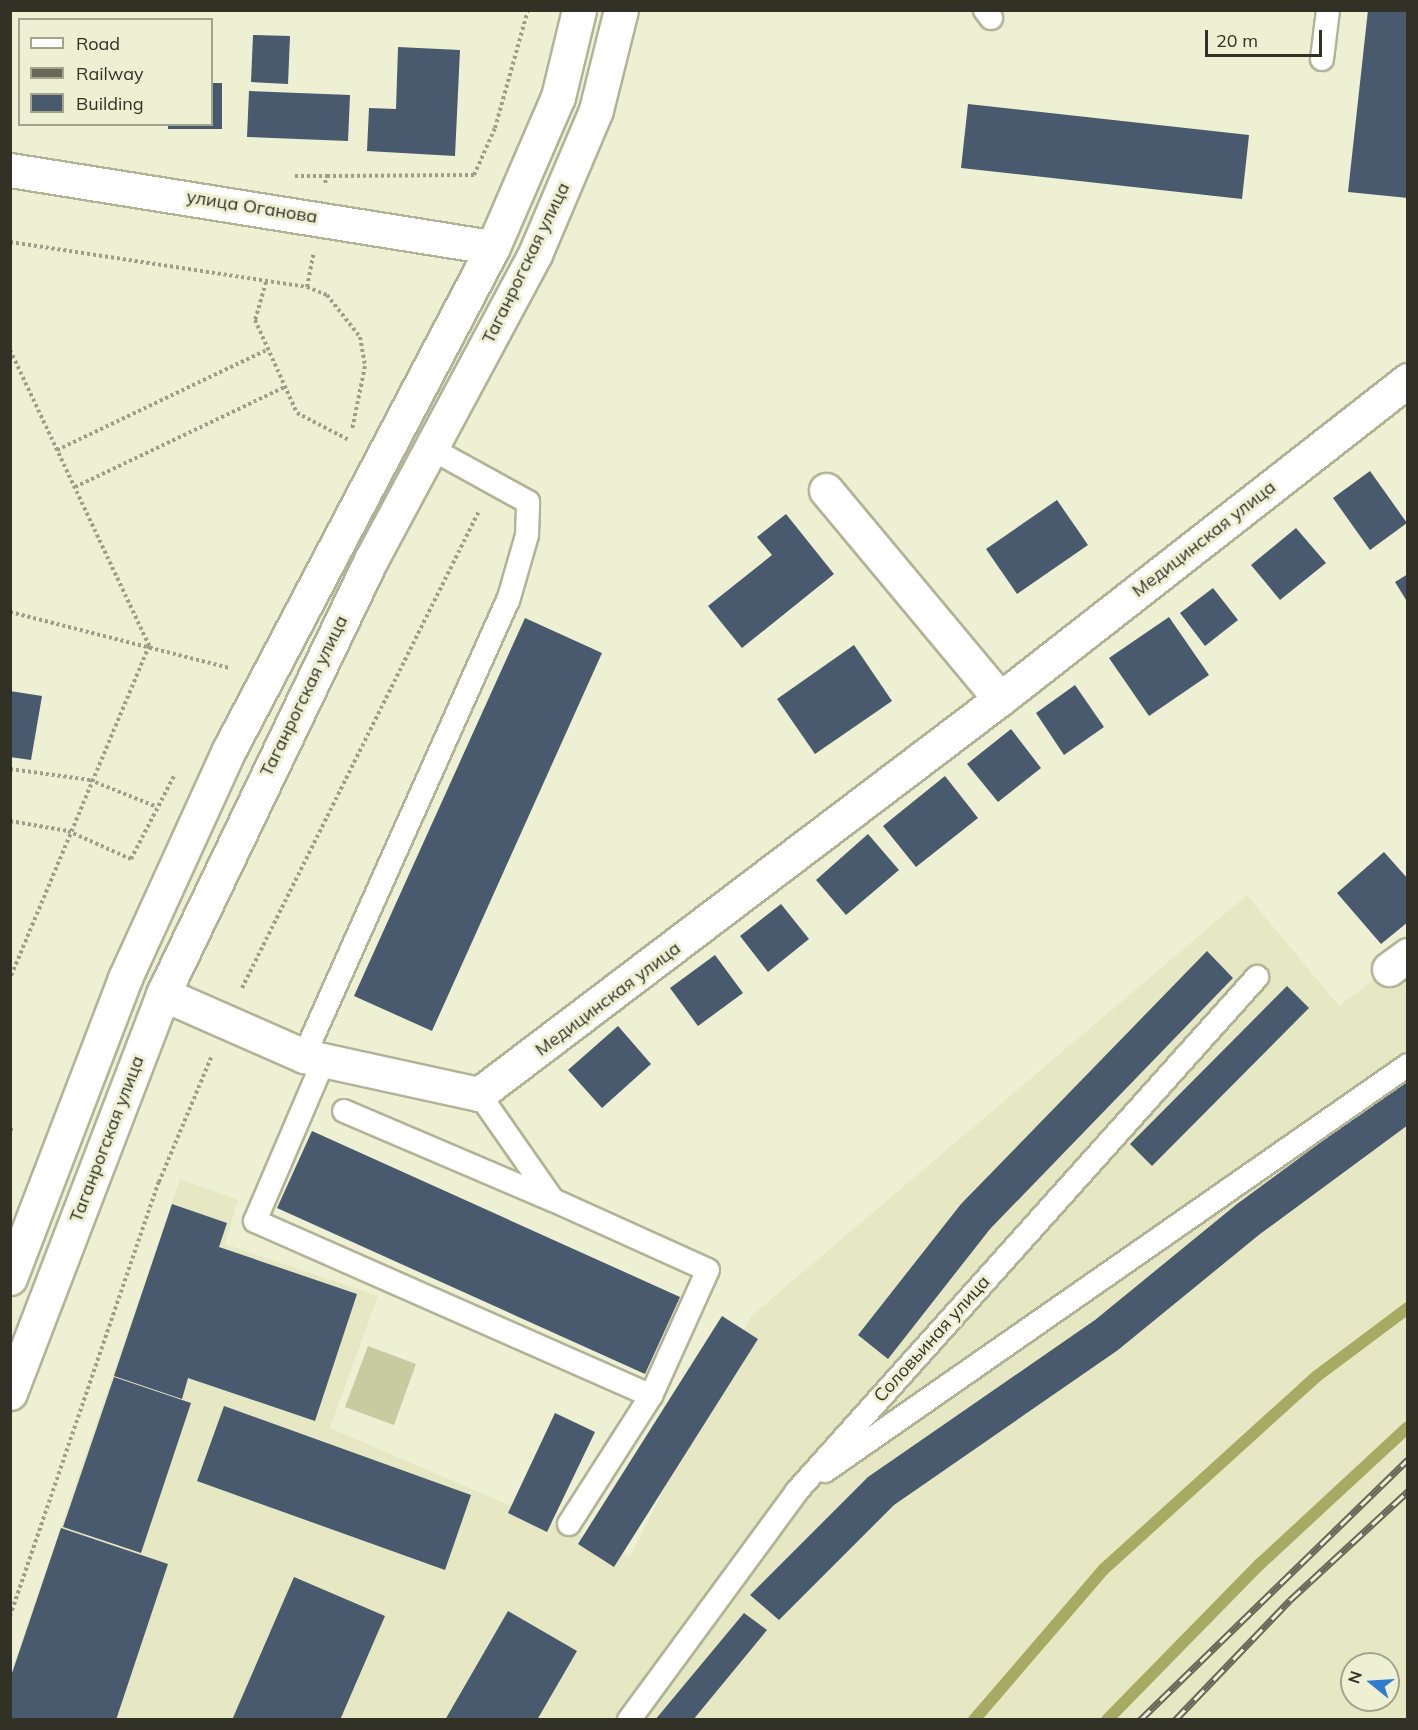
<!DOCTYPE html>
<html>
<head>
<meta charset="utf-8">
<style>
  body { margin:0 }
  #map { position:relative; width:1418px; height:1730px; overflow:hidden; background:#eef0d3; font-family:Mulish,sans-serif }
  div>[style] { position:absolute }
  .built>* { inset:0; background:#e6e8c3 }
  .green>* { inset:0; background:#c8ca9f }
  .stream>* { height:12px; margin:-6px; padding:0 6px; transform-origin:6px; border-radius:6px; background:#a7aa62 }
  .building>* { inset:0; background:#495a6e }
  .path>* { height:4px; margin-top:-2px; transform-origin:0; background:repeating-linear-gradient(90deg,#9e9f8a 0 3px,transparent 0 6px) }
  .roads { filter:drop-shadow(2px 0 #b1b396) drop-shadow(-2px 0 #b1b396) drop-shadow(0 2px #b1b396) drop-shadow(0 -2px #b1b396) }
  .service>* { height:22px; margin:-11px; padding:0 11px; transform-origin:11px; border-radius:11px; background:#fff }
  .minor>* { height:33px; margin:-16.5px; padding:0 16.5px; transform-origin:16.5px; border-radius:16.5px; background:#fff }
  .secondary>* { height:33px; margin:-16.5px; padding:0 16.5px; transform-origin:16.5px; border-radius:16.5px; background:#fff }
  .primary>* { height:33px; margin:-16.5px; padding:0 16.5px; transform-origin:16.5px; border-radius:16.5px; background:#fff }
  .rail>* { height:7px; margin-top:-3.5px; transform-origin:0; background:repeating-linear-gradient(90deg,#eef0d3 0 14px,#676857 0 28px); box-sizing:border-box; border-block:2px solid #676857 }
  span { translate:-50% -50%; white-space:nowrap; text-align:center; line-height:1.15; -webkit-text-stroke:6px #eef0d3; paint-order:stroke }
  .street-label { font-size:18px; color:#313126 }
  .frame { position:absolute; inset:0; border:12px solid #313126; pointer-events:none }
  .legend { position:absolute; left:18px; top:18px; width:195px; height:108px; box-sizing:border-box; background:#eef0d3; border:2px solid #a2a48e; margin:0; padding:8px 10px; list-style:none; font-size:18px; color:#313126 }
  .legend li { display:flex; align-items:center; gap:12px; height:30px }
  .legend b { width:30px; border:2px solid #a2a48e }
  .north { position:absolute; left:1340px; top:1652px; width:60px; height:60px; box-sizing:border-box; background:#eef0d3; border:2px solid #a2a48e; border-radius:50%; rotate:288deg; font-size:16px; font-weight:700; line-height:24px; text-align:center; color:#313126 }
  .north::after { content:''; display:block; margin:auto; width:21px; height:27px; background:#307ccc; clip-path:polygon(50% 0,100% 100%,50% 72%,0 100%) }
  .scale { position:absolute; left:1205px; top:30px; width:117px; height:27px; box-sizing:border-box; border:3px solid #313126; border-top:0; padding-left:8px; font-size:18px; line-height:21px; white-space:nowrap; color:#313126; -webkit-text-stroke:4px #eef0d3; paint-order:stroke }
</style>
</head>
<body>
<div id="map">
  <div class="built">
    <i style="clip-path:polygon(evenodd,1247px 895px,1339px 1006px,1407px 954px,1407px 1719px,11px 1720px,11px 1672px,180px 1179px,238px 1200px,225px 1244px,378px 1296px,330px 1428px,630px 1557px,751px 1316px,1247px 895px,1352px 1664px,1388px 1664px,1388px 1700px,1352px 1700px,1352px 1664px)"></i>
  </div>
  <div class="green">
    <i style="clip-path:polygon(368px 1346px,416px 1364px,394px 1425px,345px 1407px)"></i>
  </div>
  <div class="stream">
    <i style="left:974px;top:1720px;width:199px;rotate:-49.3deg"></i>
    <i style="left:1104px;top:1569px;width:287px;rotate:-42.2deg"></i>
    <i style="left:1317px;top:1376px;width:114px;rotate:-36.8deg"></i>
    <i style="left:1107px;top:1720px;width:219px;rotate:-45.6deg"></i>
    <i style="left:1260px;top:1564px;width:202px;rotate:-42.8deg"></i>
  </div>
  <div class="building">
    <i style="clip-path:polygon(1368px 10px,1408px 10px,1408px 198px,1348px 192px)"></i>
    <i style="clip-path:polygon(253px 35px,290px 36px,288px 84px,251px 82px)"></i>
    <i style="clip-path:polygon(398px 47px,460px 50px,455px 156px,367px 151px,369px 108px,396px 109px)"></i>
    <i style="clip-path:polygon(212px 83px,222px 83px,222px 129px,168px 129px,168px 124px,212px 124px)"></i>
    <i style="clip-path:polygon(249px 91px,350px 95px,348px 141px,247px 137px)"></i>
    <i style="clip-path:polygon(968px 104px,1249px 135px,1242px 199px,961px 168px)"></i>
    <i style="clip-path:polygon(1370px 471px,1407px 523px,1370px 550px,1333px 498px)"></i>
    <i style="clip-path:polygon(1057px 500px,1088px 545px,1017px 594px,986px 549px)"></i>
    <i style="clip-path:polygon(786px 514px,834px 574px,742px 648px,708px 606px,772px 555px,757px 537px)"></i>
    <i style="clip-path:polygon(1296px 528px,1326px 563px,1280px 600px,1251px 565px)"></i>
    <i style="clip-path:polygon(1408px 574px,1408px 603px,1395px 582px)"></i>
    <i style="clip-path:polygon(1213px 588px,1238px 620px,1205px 646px,1180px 613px)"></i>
    <i style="clip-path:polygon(1169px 617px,1209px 675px,1149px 716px,1109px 658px)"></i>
    <i style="clip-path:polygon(525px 618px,602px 653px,432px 1031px,354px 996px)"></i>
    <i style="clip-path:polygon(854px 645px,892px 701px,815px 754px,777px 699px)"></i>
    <i style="clip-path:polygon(1075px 685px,1104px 727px,1064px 755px,1036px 713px)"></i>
    <i style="clip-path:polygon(10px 691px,42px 696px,31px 760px,10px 757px)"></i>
    <i style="clip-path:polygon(1011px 729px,1041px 768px,998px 802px,967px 764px)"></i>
    <i style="clip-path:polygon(945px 776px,978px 818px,916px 867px,883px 826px)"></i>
    <i style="clip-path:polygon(868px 834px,899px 870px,846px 915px,816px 880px)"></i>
    <i style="clip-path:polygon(1384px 852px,1408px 879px,1408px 922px,1381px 944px,1337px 893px)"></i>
    <i style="clip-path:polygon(781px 904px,809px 939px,768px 972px,740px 936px)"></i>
    <i style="clip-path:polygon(1207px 951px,1233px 978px,990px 1229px,888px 1359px,858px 1335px,961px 1204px)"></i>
    <i style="clip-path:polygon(715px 955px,743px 993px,698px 1026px,670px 988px)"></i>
    <i style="clip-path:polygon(1287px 986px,1309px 1008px,1152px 1166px,1130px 1144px)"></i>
    <i style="clip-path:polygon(618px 1026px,651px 1064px,602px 1108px,568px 1070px)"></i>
    <i style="clip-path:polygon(1408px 1078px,1408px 1125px,1260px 1234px,1118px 1350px,894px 1505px,779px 1620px,750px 1595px,868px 1477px,1095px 1320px,1237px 1204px)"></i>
    <i style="clip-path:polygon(312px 1131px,680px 1297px,645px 1374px,277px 1208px)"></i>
    <i style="clip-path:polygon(172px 1204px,227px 1223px,219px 1247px,357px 1294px,315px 1421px,188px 1378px,182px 1399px,114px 1376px)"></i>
    <i style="clip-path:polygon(722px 1316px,758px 1339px,614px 1567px,578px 1544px)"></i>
    <i style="clip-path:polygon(114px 1377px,191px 1403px,141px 1553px,63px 1527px)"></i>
    <i style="clip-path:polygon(224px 1406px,471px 1495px,445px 1570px,197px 1481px)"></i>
    <i style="clip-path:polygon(555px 1413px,595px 1432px,547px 1532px,508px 1513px)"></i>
    <i style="clip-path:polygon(61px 1528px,168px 1564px,116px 1720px,10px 1720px,10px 1679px)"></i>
    <i style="clip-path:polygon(294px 1577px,385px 1616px,340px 1720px,232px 1720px)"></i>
    <i style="clip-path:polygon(508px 1611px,577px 1651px,537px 1720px,445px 1720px)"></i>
    <i style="clip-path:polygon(744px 1613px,767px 1630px,693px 1720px,655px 1720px)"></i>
  </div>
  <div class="path">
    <i style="left:295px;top:176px;width:32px"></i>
    <i style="left:325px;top:183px;width:7px;rotate:-74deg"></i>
    <i style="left:327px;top:176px;width:147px;rotate:-0.4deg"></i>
    <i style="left:474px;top:175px;width:51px;rotate:-65.9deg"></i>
    <i style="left:495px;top:128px;width:123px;rotate:-74.4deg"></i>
    <i style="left:10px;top:242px;width:300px;rotate:8.6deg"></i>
    <i style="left:307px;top:287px;width:22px;rotate:22deg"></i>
    <i style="left:327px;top:295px;width:53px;rotate:51.8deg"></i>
    <i style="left:360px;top:337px;width:29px;rotate:80deg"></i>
    <i style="left:365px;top:366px;width:65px;rotate:101.5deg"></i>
    <i style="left:266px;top:282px;width:40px;rotate:106deg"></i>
    <i style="left:255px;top:320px;width:102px;rotate:65.7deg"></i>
    <i style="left:297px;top:413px;width:59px;rotate:27.4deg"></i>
    <i style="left:307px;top:287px;width:33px;rotate:-79deg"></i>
    <i style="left:10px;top:350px;width:327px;rotate:64.8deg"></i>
    <i style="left:149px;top:646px;width:361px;rotate:112.7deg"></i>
    <i style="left:57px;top:450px;width:233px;rotate:-25.5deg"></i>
    <i style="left:75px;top:487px;width:233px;rotate:-25.5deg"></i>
    <i style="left:10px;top:612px;width:227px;rotate:14.3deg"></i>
    <i style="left:10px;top:769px;width:81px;rotate:7.8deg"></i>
    <i style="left:90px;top:780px;width:72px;rotate:21.9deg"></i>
    <i style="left:10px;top:821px;width:59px;rotate:9.8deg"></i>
    <i style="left:68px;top:831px;width:69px;rotate:24deg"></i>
    <i style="left:131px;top:859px;width:96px;rotate:-62.6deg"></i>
    <i style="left:242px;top:988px;width:533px;rotate:-63.58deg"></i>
    <i style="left:10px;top:1129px;width:5px;rotate:22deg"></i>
    <i style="left:10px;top:1616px;width:459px;rotate:-71.1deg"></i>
    <i style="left:159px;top:1182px;width:138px;rotate:-67.3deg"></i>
  </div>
  <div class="roads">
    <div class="service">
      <i style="left:985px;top:10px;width:10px;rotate:53deg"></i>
      <i style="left:1322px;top:59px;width:49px;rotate:-83deg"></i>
      <i style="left:304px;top:1056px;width:499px;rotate:-65.9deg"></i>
      <i style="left:508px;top:601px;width:69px;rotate:-73.9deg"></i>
      <i style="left:527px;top:535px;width:33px;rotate:-88deg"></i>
      <i style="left:528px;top:502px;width:110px;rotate:-151.1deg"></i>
      <i style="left:324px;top:1060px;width:175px;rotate:113.2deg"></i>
      <i style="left:255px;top:1221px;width:433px;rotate:23.8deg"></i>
      <i style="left:651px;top:1396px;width:138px;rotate:-65.7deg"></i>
      <i style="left:708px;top:1270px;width:170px;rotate:-155.7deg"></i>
      <i style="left:553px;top:1200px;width:129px;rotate:-124.9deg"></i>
      <i style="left:344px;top:1111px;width:227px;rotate:23.1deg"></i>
      <i style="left:825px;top:1471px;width:710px;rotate:-34.85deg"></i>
      <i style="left:569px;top:1524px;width:152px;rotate:-57.4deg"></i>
      <i style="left:629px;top:1720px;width:284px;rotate:-53.7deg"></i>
      <i style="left:797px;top:1491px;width:690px;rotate:-48.17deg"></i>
    </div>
    <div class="minor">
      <i style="left:826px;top:490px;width:272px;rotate:50.2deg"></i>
      <i style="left:1389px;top:969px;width:24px;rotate:-36deg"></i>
      <i style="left:163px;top:994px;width:154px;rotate:23.7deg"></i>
      <i style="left:304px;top:1056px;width:179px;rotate:12.3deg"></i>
      <i style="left:479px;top:1094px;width:654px;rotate:-37.17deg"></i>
      <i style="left:1000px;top:699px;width:518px;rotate:-38.02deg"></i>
    </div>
    <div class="secondary">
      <i style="left:10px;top:170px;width:489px;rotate:9.1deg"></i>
    </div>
    <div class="primary">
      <i style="left:10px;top:1278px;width:321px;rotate:-69deg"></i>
      <i style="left:125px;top:978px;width:251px;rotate:-65.5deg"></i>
      <i style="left:229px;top:750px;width:568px;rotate:-62.31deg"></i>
      <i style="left:493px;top:247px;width:163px;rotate:-66.6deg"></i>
      <i style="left:558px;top:97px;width:89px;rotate:-76.4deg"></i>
      <i style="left:10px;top:1393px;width:427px;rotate:-69deg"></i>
      <i style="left:163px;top:994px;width:481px;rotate:-64.4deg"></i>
      <i style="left:371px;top:560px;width:347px;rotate:-61.8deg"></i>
      <i style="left:535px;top:254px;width:156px;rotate:-67deg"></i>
      <i style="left:596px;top:110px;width:103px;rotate:-76deg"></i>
    </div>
  </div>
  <div class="rail">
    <i style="left:1140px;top:1720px;width:374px;rotate:-44.2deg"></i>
    <i style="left:1175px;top:1720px;width:166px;rotate:-46.2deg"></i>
    <i style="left:1290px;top:1600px;width:161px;rotate:-42.7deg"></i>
  </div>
  <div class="street-label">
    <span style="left:252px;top:207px;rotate:9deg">улица Оганова</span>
    <span style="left:526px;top:263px;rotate:-64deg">Таганрогская улица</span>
    <span style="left:1204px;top:539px;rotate:-38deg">Медицинская улица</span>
    <span style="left:304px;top:696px;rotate:-64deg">Таганрогская улица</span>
    <span style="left:608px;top:999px;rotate:-37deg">Медицинская улица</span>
    <span style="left:107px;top:1139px;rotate:-69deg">Таганрогская улица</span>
    <span style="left:932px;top:1339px;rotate:-48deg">Соловьиная улица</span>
  </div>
  <div class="frame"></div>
  <ul class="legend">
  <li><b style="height:8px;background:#fff"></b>Road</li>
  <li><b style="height:8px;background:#676857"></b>Railway</li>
  <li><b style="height:16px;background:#495a6e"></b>Building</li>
  </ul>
  <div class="north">N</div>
  <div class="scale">20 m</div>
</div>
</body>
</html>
